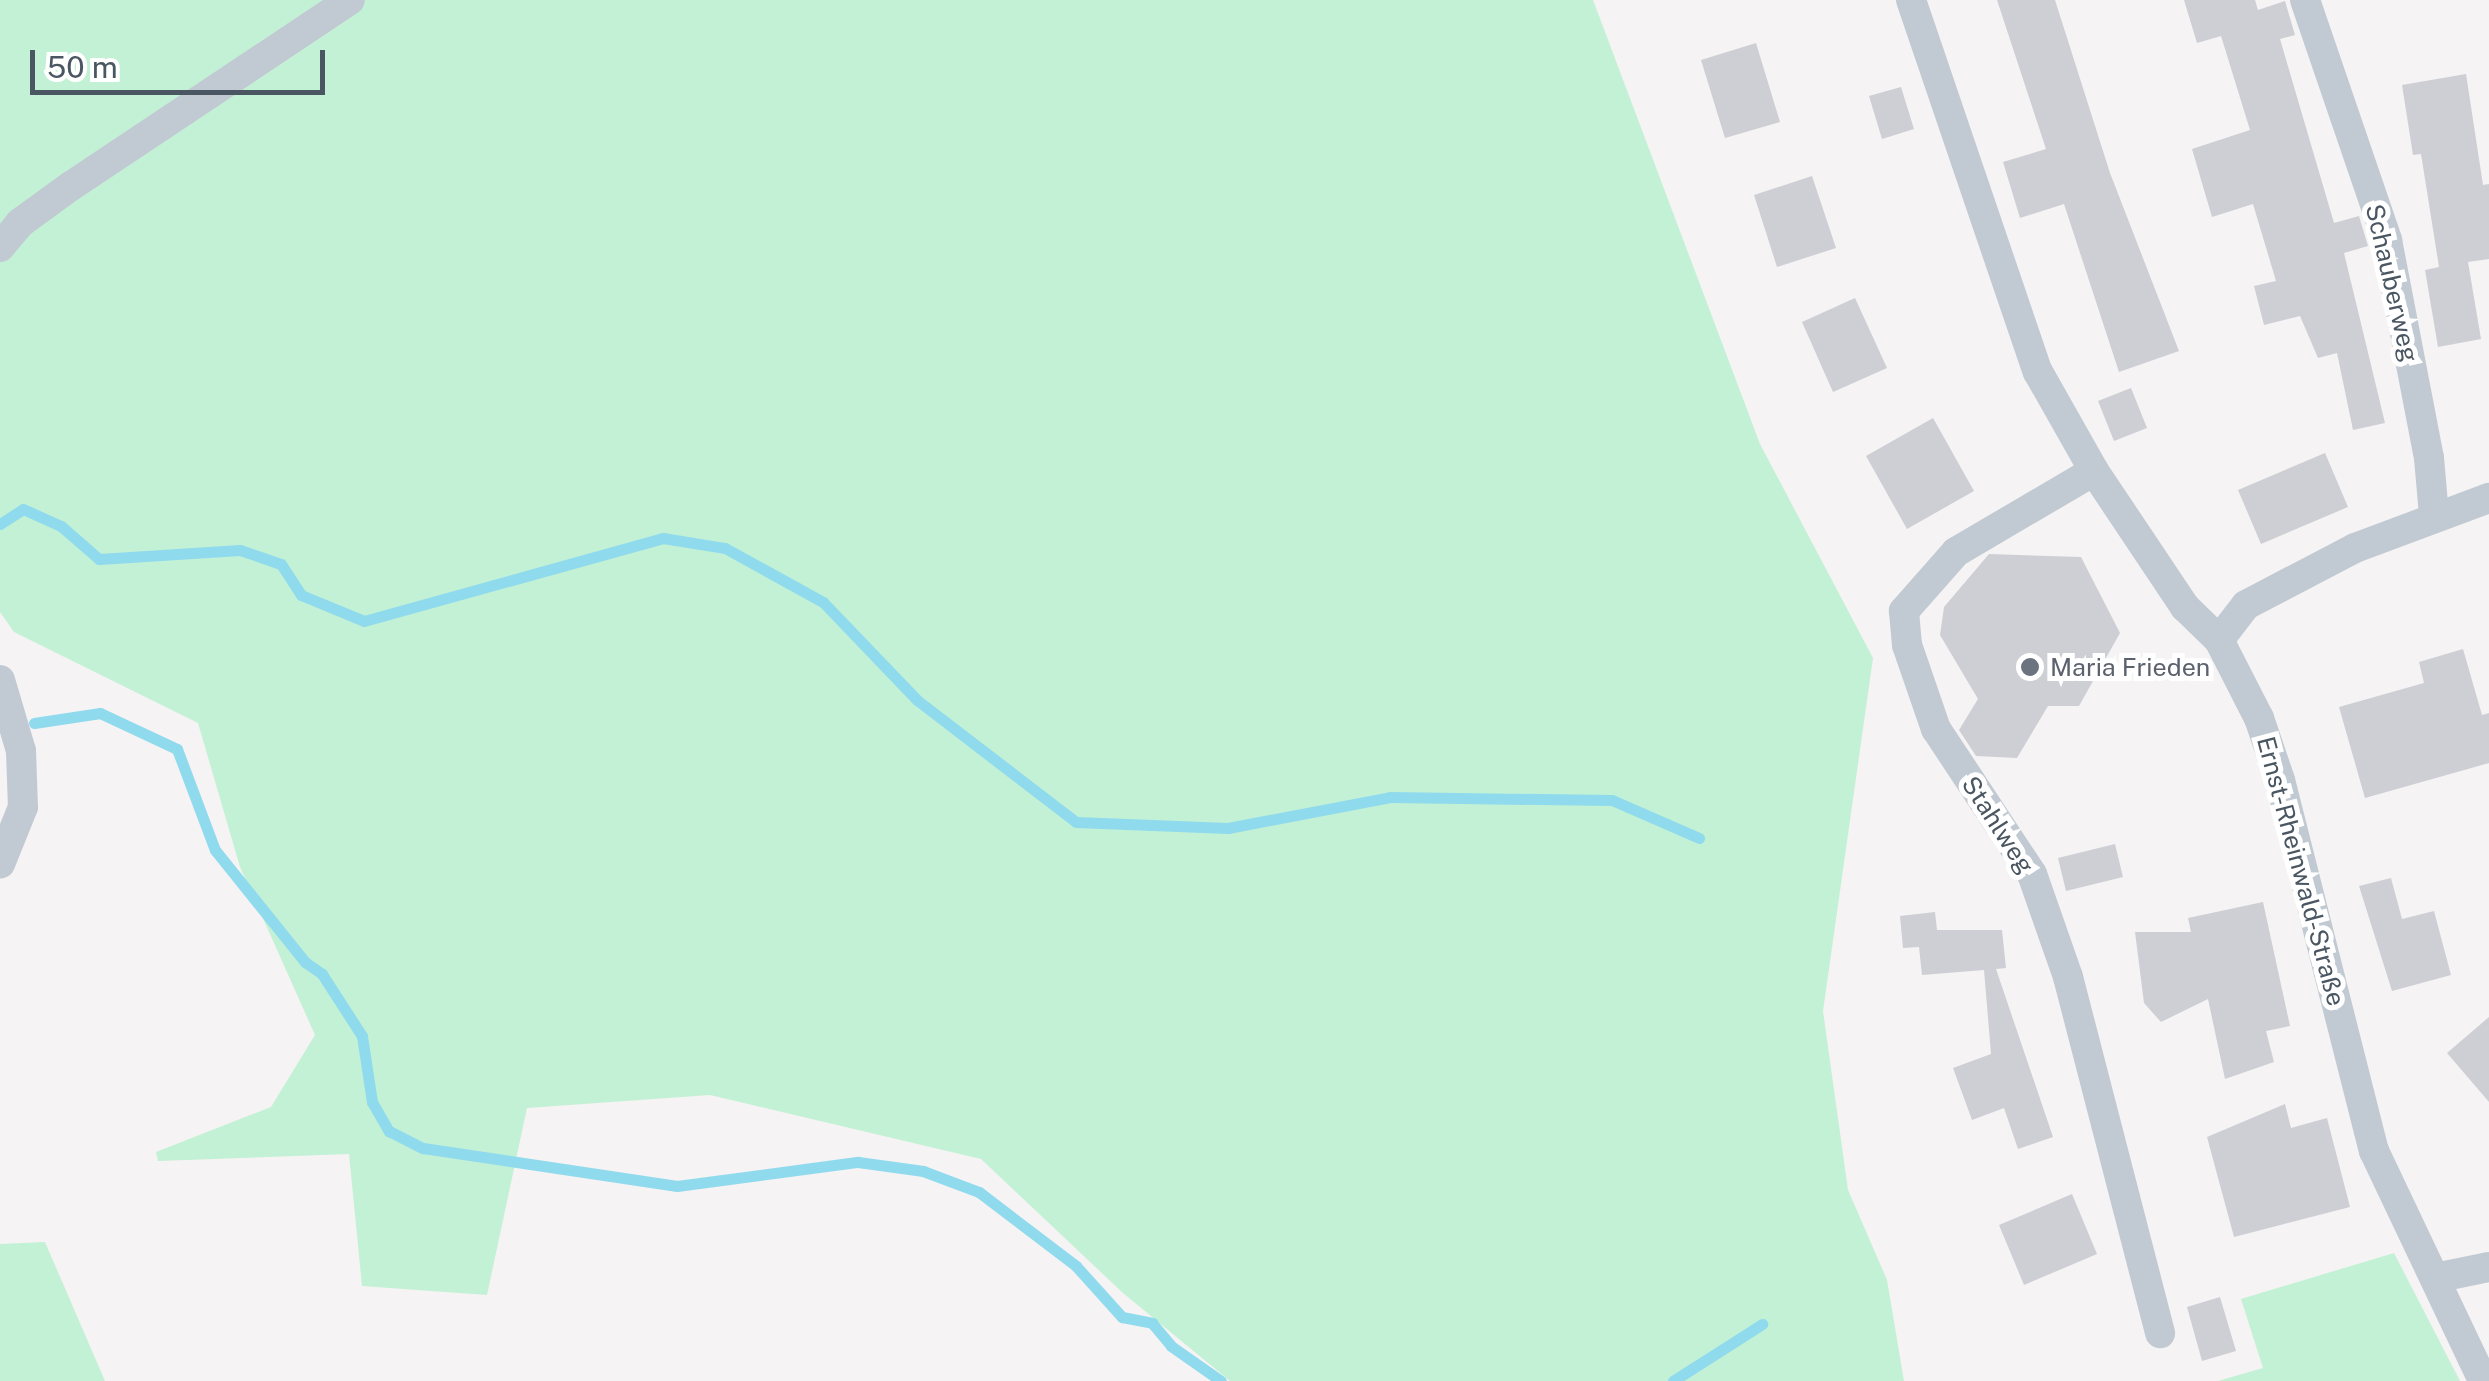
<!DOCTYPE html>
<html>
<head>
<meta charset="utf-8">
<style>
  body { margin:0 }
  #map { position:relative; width:2489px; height:1381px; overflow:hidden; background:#f5f3f3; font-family:"Public Sans",sans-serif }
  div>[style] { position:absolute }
  .green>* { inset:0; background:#c3f1d5 }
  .stream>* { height:11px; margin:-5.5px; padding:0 5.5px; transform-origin:5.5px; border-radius:5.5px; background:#90daee }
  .building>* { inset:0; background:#cdcfd5 }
  .street>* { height:30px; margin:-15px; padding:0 15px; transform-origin:15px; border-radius:15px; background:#c1cad2 }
  .dots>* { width:28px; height:28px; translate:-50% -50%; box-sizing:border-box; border:5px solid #fff; border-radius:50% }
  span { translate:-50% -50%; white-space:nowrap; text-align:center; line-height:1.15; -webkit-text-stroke:10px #fff; paint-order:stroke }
  .street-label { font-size:25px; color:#4a5661 }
  .worship-label { font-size:25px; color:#5b616d }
  .left { translate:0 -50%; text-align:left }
  .scale { position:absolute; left:30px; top:50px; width:295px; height:45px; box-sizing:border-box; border:5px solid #4a5661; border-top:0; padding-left:12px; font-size:30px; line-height:35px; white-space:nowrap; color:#4a5661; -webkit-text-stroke:8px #fff; paint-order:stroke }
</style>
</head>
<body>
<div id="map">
  <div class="green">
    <i style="clip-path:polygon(0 0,1593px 0,1760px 444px,1873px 658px,1823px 1011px,1848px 1190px,1887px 1280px,1904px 1381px,1230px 1381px,1123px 1293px,981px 1159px,710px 1095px,527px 1108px,487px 1295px,362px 1286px,349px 1154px,158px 1161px,156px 1152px,271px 1107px,315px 1035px,240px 867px,198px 723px,14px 632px,0 612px)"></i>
    <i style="clip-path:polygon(45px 1242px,105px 1381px,0 1381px,0 1244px)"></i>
    <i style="clip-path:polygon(2394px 1253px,2460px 1381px,2218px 1381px,2263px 1368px,2241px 1299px)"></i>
  </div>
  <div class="stream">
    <i style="left:0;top:524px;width:27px;rotate:-33deg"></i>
    <i style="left:23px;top:509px;width:42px;rotate:24.1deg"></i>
    <i style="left:61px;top:526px;width:50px;rotate:41deg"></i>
    <i style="left:99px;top:559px;width:141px;rotate:-3.7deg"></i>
    <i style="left:240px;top:550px;width:43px;rotate:18.9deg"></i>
    <i style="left:281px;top:564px;width:37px;rotate:57deg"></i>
    <i style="left:301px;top:595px;width:68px;rotate:22.4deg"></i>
    <i style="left:364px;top:621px;width:310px;rotate:-15.5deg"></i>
    <i style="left:663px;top:538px;width:63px;rotate:9.2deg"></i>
    <i style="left:725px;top:548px;width:112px;rotate:28.9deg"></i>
    <i style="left:823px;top:602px;width:136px;rotate:46.2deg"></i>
    <i style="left:917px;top:700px;width:200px;rotate:37.5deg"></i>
    <i style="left:1076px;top:822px;width:152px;rotate:2.3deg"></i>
    <i style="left:1228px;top:828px;width:165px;rotate:-10.8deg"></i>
    <i style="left:1390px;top:797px;width:222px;rotate:0.8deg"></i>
    <i style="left:1612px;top:800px;width:95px;rotate:23.6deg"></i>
    <i style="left:34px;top:723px;width:67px;rotate:-8.6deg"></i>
    <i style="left:100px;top:713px;width:85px;rotate:25.1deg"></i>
    <i style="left:177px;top:749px;width:108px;rotate:69.4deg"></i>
    <i style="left:215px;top:850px;width:144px;rotate:51.2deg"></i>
    <i style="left:305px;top:962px;width:21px;rotate:35deg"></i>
    <i style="left:322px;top:974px;width:74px;rotate:57.2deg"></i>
    <i style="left:362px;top:1036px;width:67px;rotate:81.4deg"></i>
    <i style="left:372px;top:1102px;width:34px;rotate:60deg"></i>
    <i style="left:389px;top:1131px;width:38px;rotate:27deg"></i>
    <i style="left:423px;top:1148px;width:257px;rotate:8.5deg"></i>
    <i style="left:677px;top:1186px;width:183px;rotate:-7.6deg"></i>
    <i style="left:858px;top:1162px;width:66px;rotate:7.9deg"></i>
    <i style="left:923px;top:1171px;width:60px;rotate:20.6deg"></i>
    <i style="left:979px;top:1192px;width:122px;rotate:37.3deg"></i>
    <i style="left:1076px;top:1266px;width:69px;rotate:48deg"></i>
    <i style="left:1122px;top:1317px;width:31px;rotate:11deg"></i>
    <i style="left:1152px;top:1323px;width:30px;rotate:50deg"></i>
    <i style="left:1171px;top:1346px;width:61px;rotate:35deg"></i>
    <i style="left:1673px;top:1381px;width:106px;rotate:-32.6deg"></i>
  </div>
  <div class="building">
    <i style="clip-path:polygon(1997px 0,2055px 0,2110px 173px,2179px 351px,2119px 372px,2064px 204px,2020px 218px,2003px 162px,2046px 149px)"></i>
    <i style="clip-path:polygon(2184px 0,2255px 0,2258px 10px,2285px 1px,2295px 35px,2280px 39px,2334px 223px,2359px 216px,2368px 246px,2344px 253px,2385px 423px,2353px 430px,2337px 353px,2318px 358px,2300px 316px,2264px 325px,2254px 286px,2276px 281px,2253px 204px,2212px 217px,2192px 149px,2250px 130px,2221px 36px,2197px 43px)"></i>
    <i style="clip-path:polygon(1756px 43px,1780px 122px,1725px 138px,1701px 60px)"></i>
    <i style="clip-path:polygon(2466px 74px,2483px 185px,2489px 184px,2489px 259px,2468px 262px,2481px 339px,2438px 347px,2425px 270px,2439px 267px,2421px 154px,2413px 155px,2402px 85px)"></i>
    <i style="clip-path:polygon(1901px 87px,1914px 129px,1882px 139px,1869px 96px)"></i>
    <i style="clip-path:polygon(1812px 176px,1836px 248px,1777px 267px,1754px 195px)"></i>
    <i style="clip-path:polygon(1855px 298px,1887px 368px,1833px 392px,1802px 322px)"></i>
    <i style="clip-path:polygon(2131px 388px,2147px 428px,2114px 441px,2098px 401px)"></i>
    <i style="clip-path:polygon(1933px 418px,1974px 491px,1907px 529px,1866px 456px)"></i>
    <i style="clip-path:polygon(2325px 453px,2348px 507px,2261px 544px,2238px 490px)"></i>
    <i style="clip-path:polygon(1989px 554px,2081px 557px,2120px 633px,2079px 706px,2048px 706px,2017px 758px,1976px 756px,1959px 730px,1978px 699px,1940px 635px,1944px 607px)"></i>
    <i style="clip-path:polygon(2463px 649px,2482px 715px,2489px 713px,2489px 763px,2365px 798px,2339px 707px,2424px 683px,2419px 662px)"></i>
    <i style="clip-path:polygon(2115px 844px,2123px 877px,2066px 891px,2058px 858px)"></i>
    <i style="clip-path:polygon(2391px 878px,2402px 919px,2434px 911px,2451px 975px,2392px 991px,2359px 886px)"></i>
    <i style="clip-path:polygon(2263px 902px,2290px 1026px,2266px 1031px,2274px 1062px,2225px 1079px,2208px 999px,2161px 1022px,2144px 1003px,2135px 932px,2191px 932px,2188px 918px)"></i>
    <i style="clip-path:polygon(1935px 912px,1937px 930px,2002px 930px,2006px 968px,1996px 969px,2053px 1137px,2018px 1149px,2004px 1108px,1972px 1120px,1953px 1068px,1991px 1054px,1984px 970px,1922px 975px,1919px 947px,1903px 948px,1900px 916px)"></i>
    <i style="clip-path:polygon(2489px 1017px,2489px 1102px,2447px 1053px)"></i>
    <i style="clip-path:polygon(2285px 1104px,2291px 1128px,2327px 1118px,2350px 1207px,2234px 1237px,2207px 1137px)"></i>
    <i style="clip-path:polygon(2072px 1194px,2097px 1254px,2024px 1285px,1999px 1225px)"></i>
    <i style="clip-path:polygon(2220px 1297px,2236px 1351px,2202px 1361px,2187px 1307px)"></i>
  </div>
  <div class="street">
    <i style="left:1911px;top:0;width:393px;rotate:71.2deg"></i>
    <i style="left:2038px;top:372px;width:114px;rotate:60.5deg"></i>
    <i style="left:2094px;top:471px;width:164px;rotate:56.2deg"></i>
    <i style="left:2185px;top:607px;width:47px;rotate:44.1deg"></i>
    <i style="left:2219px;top:640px;width:88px;rotate:62.9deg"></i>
    <i style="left:2259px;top:718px;width:65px;rotate:71.3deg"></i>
    <i style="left:2280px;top:780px;width:383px;rotate:75.8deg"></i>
    <i style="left:2374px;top:1151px;width:255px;rotate:64.6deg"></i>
    <i style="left:2305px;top:0;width:254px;rotate:71.1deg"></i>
    <i style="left:2387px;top:240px;width:222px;rotate:79.1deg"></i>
    <i style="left:2429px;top:458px;width:57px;rotate:85deg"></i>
    <i style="left:0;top:247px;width:31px;rotate:-50deg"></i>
    <i style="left:20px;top:223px;width:63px;rotate:-36deg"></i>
    <i style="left:71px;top:186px;width:335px;rotate:-33.7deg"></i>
    <i style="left:2094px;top:471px;width:160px;rotate:149.6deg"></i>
    <i style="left:1956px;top:552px;width:79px;rotate:131.4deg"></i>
    <i style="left:1904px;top:611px;width:34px;rotate:85deg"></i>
    <i style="left:1907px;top:645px;width:89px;rotate:71deg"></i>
    <i style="left:1936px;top:729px;width:174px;rotate:56.5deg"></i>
    <i style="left:2032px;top:874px;width:109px;rotate:70.7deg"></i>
    <i style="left:2068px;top:977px;width:368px;rotate:75.5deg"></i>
    <i style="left:2219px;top:640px;width:44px;rotate:-52.4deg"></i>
    <i style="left:2246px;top:605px;width:123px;rotate:-27.6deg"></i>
    <i style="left:2355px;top:548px;width:143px;rotate:-20.5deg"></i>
    <i style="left:0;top:680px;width:74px;rotate:73.5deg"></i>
    <i style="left:21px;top:751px;width:56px;rotate:88deg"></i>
    <i style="left:23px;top:807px;width:61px;rotate:112deg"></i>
    <i style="left:2435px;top:1278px;width:55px;rotate:-11.5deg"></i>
  </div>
  <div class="dots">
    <i style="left:2030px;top:667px;background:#6b7280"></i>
  </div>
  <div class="street-label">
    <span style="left:2392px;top:283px;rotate:77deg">Schauberweg</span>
    <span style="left:1998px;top:825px;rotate:57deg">Stahlweg</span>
    <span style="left:2301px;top:871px;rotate:75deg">Ernst-Rheinwald-Straße</span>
  </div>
  <div class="worship-label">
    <span class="left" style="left:2050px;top:667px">Maria Frieden</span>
  </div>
  <div class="scale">50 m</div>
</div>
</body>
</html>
